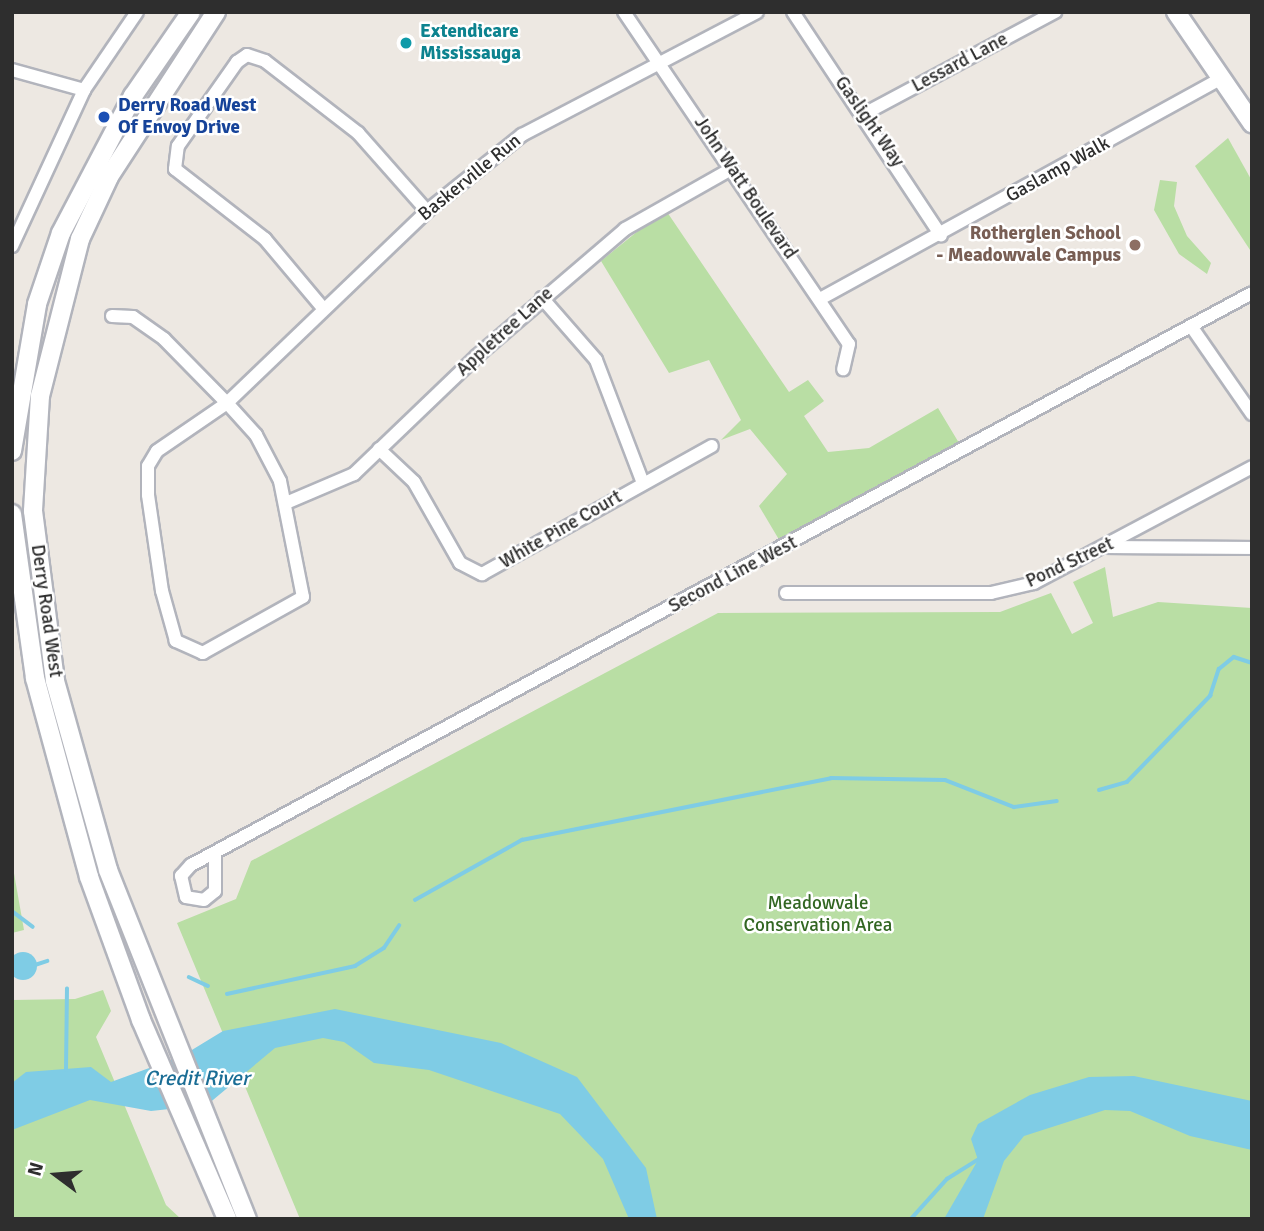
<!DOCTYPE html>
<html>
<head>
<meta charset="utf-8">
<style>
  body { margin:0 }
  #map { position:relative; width:1264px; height:1231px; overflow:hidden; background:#ede8e2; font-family:Signika,sans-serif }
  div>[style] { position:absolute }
  .green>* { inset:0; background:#b9dea4 }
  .water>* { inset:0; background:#7fcce5 }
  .round { border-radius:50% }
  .stream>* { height:3.5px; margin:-1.75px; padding:0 1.75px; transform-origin:1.75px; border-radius:1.75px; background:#7fcce5 }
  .roads { filter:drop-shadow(2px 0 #b2b4bc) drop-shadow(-2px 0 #b2b4bc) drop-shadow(0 2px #b2b4bc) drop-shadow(0 -2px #b2b4bc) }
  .street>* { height:12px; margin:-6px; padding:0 6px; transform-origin:6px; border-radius:6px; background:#fff }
  .secondary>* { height:18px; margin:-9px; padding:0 9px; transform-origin:9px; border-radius:9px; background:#fff }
  .dots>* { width:19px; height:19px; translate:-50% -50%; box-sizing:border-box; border:4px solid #fff; border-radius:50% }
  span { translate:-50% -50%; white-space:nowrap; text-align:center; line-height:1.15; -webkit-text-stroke:5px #fff; paint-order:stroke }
  .culture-label { font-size:19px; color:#0d838f; font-weight:700 }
  .left { translate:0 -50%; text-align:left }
  .street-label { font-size:19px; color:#2e2e2e }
  .transit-label { font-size:19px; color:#164399; font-weight:700 }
  .education-label { font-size:19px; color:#785e54; font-weight:700 }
  .right { translate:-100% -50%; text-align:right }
  .park-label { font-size:19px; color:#326622 }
  .water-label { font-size:21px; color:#1a6d95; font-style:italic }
  .frame { position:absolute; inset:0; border:14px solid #2e2e2e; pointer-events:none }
  .north { position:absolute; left:21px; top:1140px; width:70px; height:70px; -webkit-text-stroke:5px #fff; paint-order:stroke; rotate:286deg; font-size:19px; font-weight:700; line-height:28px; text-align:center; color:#2e2e2e }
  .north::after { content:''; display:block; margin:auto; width:24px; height:32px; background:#2e2e2e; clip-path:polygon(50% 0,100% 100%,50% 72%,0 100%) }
</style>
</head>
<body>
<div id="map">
  <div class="green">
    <i style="clip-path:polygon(1228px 138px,1252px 181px,1252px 253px,1195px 166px)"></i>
    <i style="clip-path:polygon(1160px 180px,1177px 182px,1174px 206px,1187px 236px,1211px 263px,1207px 274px,1179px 254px,1154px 210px)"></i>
    <i style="clip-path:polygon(665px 209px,789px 392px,808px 380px,824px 401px,804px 416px,828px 452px,869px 448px,938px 408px,959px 443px,781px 543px,759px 506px,787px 474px,750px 429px,721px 440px,741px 420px,709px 360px,669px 373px,601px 261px)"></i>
    <i style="clip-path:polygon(1105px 567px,1113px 617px,1158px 602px,1252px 608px,1252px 1219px,300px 1219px,177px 923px,236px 899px,251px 861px,718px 613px,1000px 612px,1051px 593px,1072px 634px,1093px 623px,1073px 582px)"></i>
    <i style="clip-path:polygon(12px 862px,24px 930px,12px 933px)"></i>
    <i style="clip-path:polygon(103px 990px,111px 1011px,96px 1037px,166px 1205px,181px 1219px,12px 1219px,12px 1000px,75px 999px)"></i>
  </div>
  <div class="water">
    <i class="round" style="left:9px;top:952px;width:28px;height:28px"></i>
    <i style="clip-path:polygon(335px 1009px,501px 1043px,577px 1077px,646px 1168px,657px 1219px,629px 1219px,603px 1159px,560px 1114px,429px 1070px,374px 1063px,344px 1042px,323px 1038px,275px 1048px,207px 1105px,151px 1111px,90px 1100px,12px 1130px,12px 1083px,26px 1072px,91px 1067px,111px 1082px,182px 1056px,223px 1031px)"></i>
    <i style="clip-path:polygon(1134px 1076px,1252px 1101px,1252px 1150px,1190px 1136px,1130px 1111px,1105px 1110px,1024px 1136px,1004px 1161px,983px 1219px,944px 1219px,978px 1160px,971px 1139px,978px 1124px,1030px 1095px,1089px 1077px)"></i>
  </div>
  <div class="stream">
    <i style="left:1099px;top:790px;width:29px;rotate:-16deg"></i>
    <i style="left:1127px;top:782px;width:120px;rotate:-46deg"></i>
    <i style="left:1210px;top:696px;width:28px;rotate:-72deg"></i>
    <i style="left:1219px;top:669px;width:19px;rotate:-39deg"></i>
    <i style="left:1234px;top:657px;width:19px;rotate:18deg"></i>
    <i style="left:415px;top:900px;width:123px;rotate:-29.3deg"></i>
    <i style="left:522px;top:840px;width:315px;rotate:-11.3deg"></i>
    <i style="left:831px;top:778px;width:114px;rotate:1deg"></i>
    <i style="left:945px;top:780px;width:74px;rotate:21.4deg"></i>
    <i style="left:1014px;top:807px;width:43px;rotate:-7.9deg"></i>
    <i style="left:12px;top:911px;width:26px;rotate:37deg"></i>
    <i style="left:32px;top:966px;width:16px;rotate:-18deg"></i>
    <i style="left:189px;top:977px;width:21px;rotate:25deg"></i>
    <i style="left:227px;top:994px;width:131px;rotate:-12.3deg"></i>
    <i style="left:355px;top:966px;width:34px;rotate:-32deg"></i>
    <i style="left:384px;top:948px;width:27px;rotate:-56deg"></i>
    <i style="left:66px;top:1070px;width:81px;rotate:-89.3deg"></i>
    <i style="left:911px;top:1219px;width:54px;rotate:-48deg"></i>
    <i style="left:947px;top:1179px;width:36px;rotate:-32deg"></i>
  </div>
  <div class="roads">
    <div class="street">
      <i style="left:624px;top:12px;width:401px;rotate:55.9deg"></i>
      <i style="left:849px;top:344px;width:26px;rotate:103deg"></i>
      <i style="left:793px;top:12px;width:268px;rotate:56.5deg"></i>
      <i style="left:12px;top:70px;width:75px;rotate:15.5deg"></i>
      <i style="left:864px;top:114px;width:217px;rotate:-28.1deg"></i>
      <i style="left:12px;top:246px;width:172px;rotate:-65.2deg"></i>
      <i style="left:84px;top:90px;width:94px;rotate:-55.8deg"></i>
      <i style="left:542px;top:298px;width:82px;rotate:48.9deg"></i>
      <i style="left:596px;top:360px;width:132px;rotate:69.1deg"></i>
      <i style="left:820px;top:299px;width:457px;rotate:-28.8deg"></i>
      <i style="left:322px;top:307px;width:89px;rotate:-130deg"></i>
      <i style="left:265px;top:239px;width:114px;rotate:-142.1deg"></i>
      <i style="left:175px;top:169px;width:23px;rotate:-83deg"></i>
      <i style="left:178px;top:146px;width:103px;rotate:-54.9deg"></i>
      <i style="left:237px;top:62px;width:12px;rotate:-35deg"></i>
      <i style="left:247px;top:55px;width:19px;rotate:18deg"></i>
      <i style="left:265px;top:61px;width:118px;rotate:37.7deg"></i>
      <i style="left:358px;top:133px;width:104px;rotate:48.5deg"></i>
      <i style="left:112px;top:316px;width:21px;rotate:3deg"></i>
      <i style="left:133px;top:317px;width:38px;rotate:35deg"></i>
      <i style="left:164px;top:339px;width:90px;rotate:45.5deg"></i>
      <i style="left:227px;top:403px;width:43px;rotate:47.8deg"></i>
      <i style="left:256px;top:435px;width:52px;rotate:62.4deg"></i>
      <i style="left:280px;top:481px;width:118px;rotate:78.8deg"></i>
      <i style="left:303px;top:597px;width:115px;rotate:150.8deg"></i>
      <i style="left:203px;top:653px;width:30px;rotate:-156deg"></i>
      <i style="left:176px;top:641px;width:52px;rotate:-105.6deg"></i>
      <i style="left:162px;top:591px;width:97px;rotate:-98.3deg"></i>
      <i style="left:148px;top:495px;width:29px;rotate:-90deg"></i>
      <i style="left:148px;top:466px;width:17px;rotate:-59deg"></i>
      <i style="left:157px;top:451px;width:85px;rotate:-34.4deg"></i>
      <i style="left:227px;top:403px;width:277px;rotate:-43.8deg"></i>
      <i style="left:427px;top:211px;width:122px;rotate:-38.7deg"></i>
      <i style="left:522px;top:135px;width:265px;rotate:-27.6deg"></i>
      <i style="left:1191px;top:326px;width:107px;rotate:55.3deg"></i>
      <i style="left:379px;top:449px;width:48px;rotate:43.3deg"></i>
      <i style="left:414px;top:482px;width:93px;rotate:60.4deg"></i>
      <i style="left:460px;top:563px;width:25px;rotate:27deg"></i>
      <i style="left:482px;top:574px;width:263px;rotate:-29.1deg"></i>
      <i style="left:286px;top:503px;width:74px;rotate:-23.1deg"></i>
      <i style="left:354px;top:474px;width:170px;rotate:-43.8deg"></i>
      <i style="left:477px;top:356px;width:195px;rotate:-40.6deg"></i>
      <i style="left:625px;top:229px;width:122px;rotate:-29.5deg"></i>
      <i style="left:1109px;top:547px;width:143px;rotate:0.4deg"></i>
      <i style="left:786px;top:593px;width:205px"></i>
      <i style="left:991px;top:593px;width:44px;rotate:-13.1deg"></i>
      <i style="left:1034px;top:583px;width:247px;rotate:-28deg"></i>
      <i style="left:215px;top:856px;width:35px;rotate:90deg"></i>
      <i style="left:215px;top:891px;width:14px;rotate:141deg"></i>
      <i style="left:204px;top:900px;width:18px;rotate:-171deg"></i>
      <i style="left:186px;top:897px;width:22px;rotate:-103deg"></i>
      <i style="left:181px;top:876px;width:15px;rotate:-48deg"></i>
      <i style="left:191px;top:865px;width:1205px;rotate:-28.33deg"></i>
    </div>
    <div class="secondary">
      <i style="left:216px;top:12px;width:197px;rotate:123deg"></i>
      <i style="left:109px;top:177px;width:68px;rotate:115.1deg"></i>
      <i style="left:80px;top:239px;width:162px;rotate:104.3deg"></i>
      <i style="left:40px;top:396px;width:115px;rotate:93.5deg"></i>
      <i style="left:33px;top:511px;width:171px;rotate:82.6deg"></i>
      <i style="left:55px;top:681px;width:196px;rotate:74.3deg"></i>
      <i style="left:108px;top:870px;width:376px;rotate:68.3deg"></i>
      <i style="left:1176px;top:12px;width:135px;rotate:55.6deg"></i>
      <i style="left:12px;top:451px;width:149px;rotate:-80.3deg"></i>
      <i style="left:37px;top:304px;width:75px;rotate:-71.3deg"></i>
      <i style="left:61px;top:233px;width:155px;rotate:-62.3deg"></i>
      <i style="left:133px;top:96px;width:102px;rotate:-55.4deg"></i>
      <i style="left:12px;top:514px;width:166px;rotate:82deg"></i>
      <i style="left:35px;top:678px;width:206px;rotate:74.8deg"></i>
      <i style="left:89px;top:877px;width:152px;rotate:70deg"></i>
      <i style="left:141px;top:1020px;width:217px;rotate:66.6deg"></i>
    </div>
  </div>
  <div class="dots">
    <i style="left:406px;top:43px;background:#0f9aa8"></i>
    <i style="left:104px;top:117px;background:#1a4fb4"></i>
    <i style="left:1135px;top:245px;background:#8d6e63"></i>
  </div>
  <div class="culture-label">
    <span class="left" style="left:420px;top:43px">Extendicare<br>Mississauga</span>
  </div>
  <div class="street-label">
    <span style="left:960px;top:63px;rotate:-28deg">Lessard Lane</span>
    <span style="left:869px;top:122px;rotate:55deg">Gaslight Way</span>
    <span style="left:1058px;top:170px;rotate:-29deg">Gaslamp Walk</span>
    <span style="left:470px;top:178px;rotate:-39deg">Baskerville Run</span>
    <span style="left:745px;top:188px;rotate:56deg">John Watt Boulevard</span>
    <span style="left:505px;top:332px;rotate:-42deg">Appletree Lane</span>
    <span style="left:561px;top:530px;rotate:-30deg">White Pine Court</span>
    <span style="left:1070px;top:563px;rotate:-25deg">Pond Street</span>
    <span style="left:733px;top:575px;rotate:-28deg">Second Line West</span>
    <span style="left:46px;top:611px;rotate:82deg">Derry Road West</span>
  </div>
  <div class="transit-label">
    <span class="left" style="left:118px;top:117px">Derry Road West<br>Of Envoy Drive</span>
  </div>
  <div class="education-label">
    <span class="right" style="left:1121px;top:245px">Rotherglen School<br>- Meadowvale Campus</span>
  </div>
  <div class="park-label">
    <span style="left:818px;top:915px">Meadowvale<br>Conservation Area</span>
  </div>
  <div class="water-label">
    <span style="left:197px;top:1078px">Credit River</span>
  </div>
  <div class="frame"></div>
  <div class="north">N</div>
</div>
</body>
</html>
